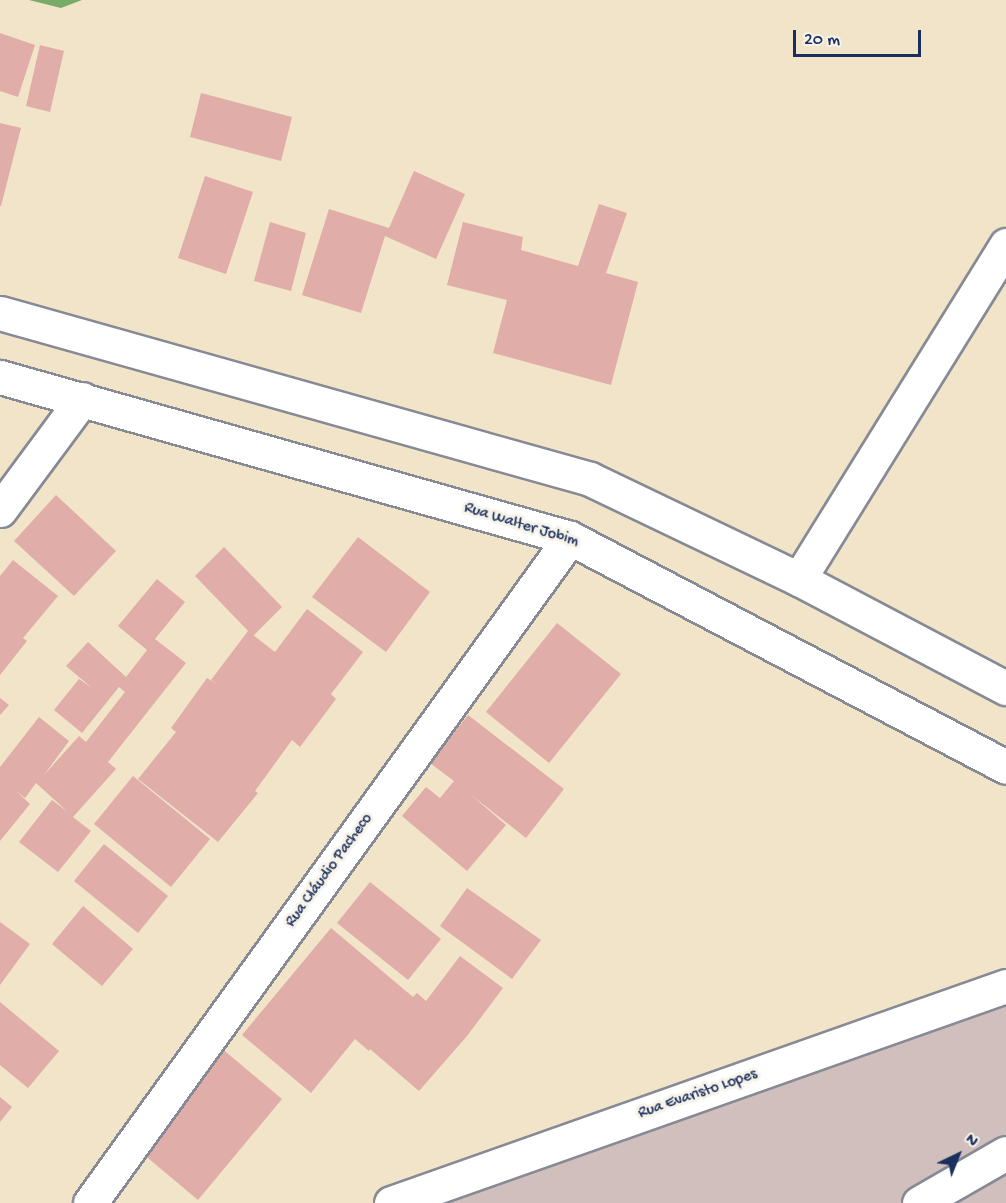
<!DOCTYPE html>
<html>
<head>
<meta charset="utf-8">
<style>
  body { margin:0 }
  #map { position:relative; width:1006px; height:1203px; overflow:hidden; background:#f1e4c9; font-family:"Gochi Hand",sans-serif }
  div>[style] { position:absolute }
  .industrial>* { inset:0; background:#d1bfbd }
  .forest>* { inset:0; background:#77ac68 }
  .building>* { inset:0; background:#e0ada9 }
  .roads { filter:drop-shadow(2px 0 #868a94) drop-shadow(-2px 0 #868a94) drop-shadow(0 2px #868a94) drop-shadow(0 -2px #868a94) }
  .minor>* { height:33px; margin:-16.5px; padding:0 16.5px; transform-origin:16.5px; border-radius:16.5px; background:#fff }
  .major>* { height:33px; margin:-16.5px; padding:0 16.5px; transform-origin:16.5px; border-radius:16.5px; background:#fff }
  span { translate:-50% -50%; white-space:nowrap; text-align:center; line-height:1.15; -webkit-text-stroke:6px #f7f3e8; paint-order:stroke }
  .street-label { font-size:16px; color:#1b2f5e }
  .north { position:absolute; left:928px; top:1125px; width:60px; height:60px; -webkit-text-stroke:4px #f7f3e8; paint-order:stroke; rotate:43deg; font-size:16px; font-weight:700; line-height:24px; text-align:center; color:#1b2f5e }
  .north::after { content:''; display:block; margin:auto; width:21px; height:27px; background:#1b2f5e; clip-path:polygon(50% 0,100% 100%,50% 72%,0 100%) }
  .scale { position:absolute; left:793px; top:30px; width:128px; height:27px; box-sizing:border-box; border:3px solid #1b2f5e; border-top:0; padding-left:8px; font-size:18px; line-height:21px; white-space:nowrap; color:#1b2f5e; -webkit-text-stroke:4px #f7f3e8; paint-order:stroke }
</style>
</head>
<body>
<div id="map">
  <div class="industrial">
    <i style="clip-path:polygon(1006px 1004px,1006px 1203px,407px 1203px)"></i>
  </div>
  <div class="forest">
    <i style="clip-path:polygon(29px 0,82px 0,61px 8px)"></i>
  </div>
  <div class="building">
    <i style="clip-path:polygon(0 33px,35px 45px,18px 97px,0 91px)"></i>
    <i style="clip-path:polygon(40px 45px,64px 51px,50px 112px,26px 106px)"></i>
    <i style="clip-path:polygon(201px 93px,292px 117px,281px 161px,190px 137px)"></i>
    <i style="clip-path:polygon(0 123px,21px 128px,1px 206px,0 206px)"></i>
    <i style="clip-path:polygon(414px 171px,465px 194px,436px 259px,385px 236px,361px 313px,302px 295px,329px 209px,389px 228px)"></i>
    <i style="clip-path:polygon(205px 176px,253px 192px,226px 274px,178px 258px)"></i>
    <i style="clip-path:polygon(599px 204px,627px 213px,606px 273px,638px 282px,611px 385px,493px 353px,507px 300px,447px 285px,463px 222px,523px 237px,521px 250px,578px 266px)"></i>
    <i style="clip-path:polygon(270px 222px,306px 233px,291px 291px,254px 281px)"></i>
    <i style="clip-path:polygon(56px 495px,116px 551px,74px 596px,14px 541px)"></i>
    <i style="clip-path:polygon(358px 537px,430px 592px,386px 652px,312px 597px)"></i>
    <i style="clip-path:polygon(224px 547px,282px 607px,253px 636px,195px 576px)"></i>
    <i style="clip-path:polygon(13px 560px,58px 596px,23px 638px,27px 641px,0 675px,0 576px)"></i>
    <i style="clip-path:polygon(157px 579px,185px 602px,155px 639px,186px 663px,108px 762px,116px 769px,73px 817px,91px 831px,58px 872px,19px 842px,52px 800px,68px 812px,36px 783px,25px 798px,15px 790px,30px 804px,0 841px,0 767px,39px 717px,69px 741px,44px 775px,79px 736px,86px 742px,125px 692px,119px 687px,82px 733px,54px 710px,79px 679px,92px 688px,66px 666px,88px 642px,126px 677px,147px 650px,118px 626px)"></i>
    <i style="clip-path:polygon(307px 609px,363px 652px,331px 694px,336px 699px,300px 747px,292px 740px,255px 791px,258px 793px,218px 842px,138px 779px,176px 732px,171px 728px,207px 678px,218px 685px,211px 680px,248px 631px,275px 652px)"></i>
    <i style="clip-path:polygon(557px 623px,621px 674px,549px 763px,486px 712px)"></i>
    <i style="clip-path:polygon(0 698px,9px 705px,0 715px)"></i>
    <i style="clip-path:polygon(468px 715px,564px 789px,526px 838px,470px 794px,506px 825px,467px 871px,402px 816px,426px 787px,440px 798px,454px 781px,430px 763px)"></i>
    <i style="clip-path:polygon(133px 776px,210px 839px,171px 887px,94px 824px)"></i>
    <i style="clip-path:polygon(104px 844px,168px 896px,138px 933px,74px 881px)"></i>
    <i style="clip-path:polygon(370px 882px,441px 939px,408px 980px,337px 923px)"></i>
    <i style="clip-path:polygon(467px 888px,541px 940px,512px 979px,440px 926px)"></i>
    <i style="clip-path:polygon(83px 906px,133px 949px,102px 986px,52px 944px)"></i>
    <i style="clip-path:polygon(0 922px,30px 944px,0 985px)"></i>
    <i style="clip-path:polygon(331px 928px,413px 997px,417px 993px,426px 1001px,460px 956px,503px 988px,467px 1036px,419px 1091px,370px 1049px,369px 1051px,355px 1039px,311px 1093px,242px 1035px)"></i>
    <i style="clip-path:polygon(0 1002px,59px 1051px,28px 1088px,0 1065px)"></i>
    <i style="clip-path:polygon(220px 1047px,282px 1099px,198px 1200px,136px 1148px)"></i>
    <i style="clip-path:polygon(0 1097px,12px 1107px,0 1122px)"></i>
  </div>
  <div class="roads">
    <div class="minor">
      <i style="left:0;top:510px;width:138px;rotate:-53.5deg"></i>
      <i style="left:799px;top:579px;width:393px;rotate:-58.2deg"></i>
      <i style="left:90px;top:1203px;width:820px;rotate:-54.18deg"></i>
      <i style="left:391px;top:1203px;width:652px;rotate:-19.44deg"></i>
      <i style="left:919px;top:1203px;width:100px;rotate:-29.9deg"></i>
    </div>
    <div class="major">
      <i style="left:0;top:313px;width:613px;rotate:15.71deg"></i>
      <i style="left:590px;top:479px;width:232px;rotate:25.6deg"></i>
      <i style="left:799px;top:579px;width:234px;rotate:27.8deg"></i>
      <i style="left:0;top:377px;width:592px;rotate:15.77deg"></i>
      <i style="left:570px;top:538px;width:492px;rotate:27.7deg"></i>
    </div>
  </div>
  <div class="street-label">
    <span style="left:521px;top:526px;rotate:17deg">Rua Walter Jobim</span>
    <span style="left:330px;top:871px;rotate:-54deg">Rua Cláudio Pacheco</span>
    <span style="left:698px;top:1095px;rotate:-19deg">Rua Evaristo Lopes</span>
  </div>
  <div class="north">N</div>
  <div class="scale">20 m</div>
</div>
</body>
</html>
